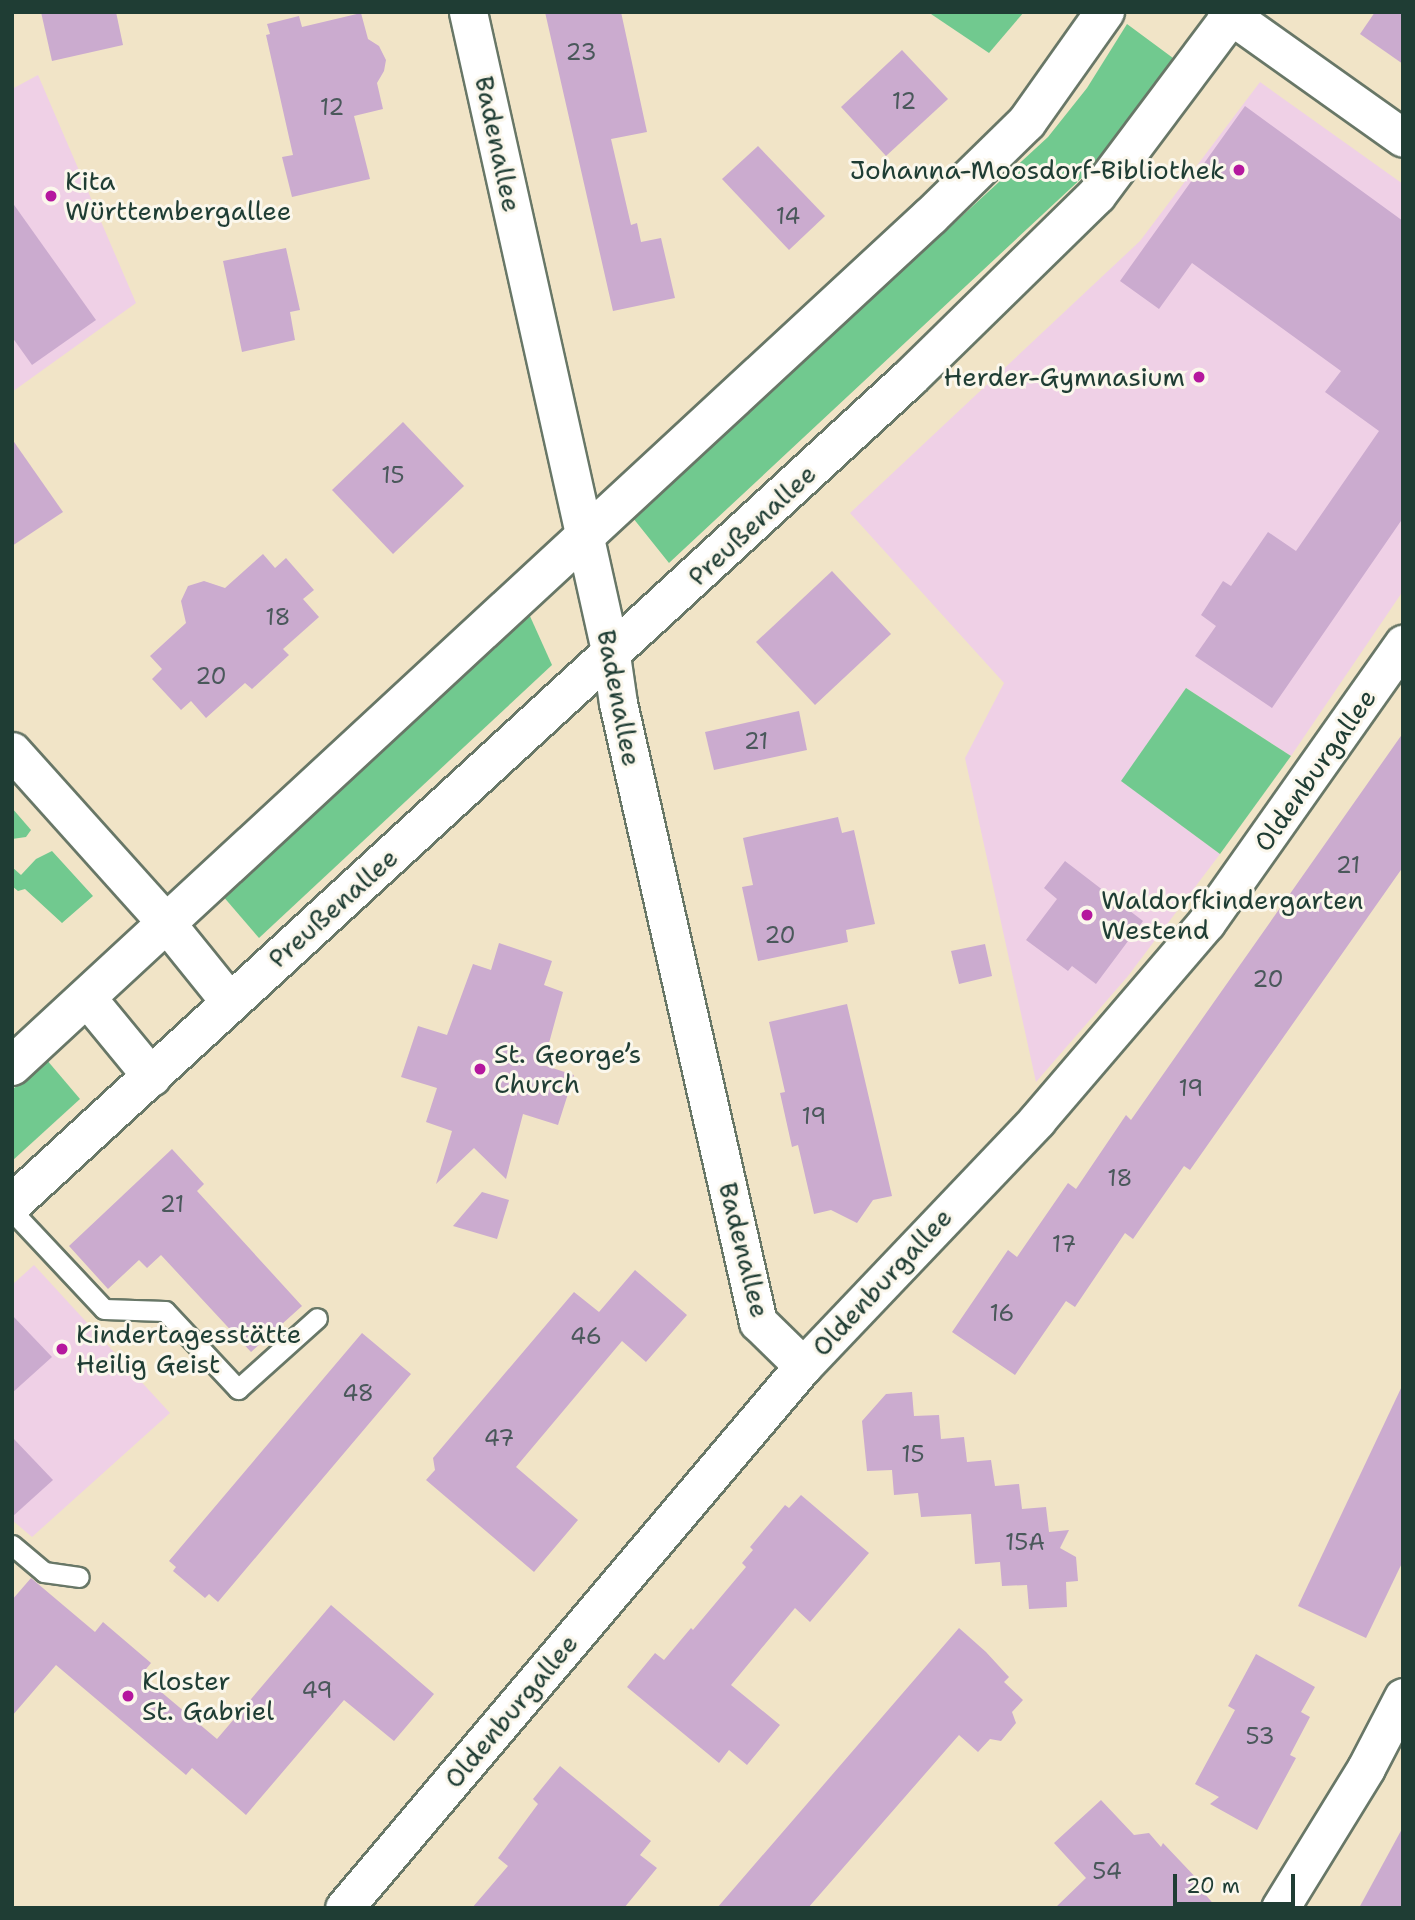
<!DOCTYPE html>
<html>
<head>
<meta charset="utf-8">
<style>
  body { margin:0 }
  #map { position:relative; width:1415px; height:1920px; overflow:hidden; background:#f1e4c7; font-family:"Shantell Sans",sans-serif }
  div>[style] { position:absolute }
  .built>* { inset:0; background:#efd0e6 }
  .green>* { inset:0; background:#71c98f }
  .building>* { inset:0; background:#cbabcf }
  .roads { filter:drop-shadow(2px 0 #687767) drop-shadow(-2px 0 #687767) drop-shadow(0 2px #687767) drop-shadow(0 -2px #687767) }
  .service>* { height:19px; margin:-9.5px; padding:0 9.5px; transform-origin:9.5px; border-radius:9.5px; background:#fff }
  .minor>* { height:37px; margin:-18.5px; padding:0 18.5px; transform-origin:18.5px; border-radius:18.5px; background:#fff }
  .tertiary>* { height:38px; margin:-19px; padding:0 19px; transform-origin:19px; border-radius:19px; background:#fff }
  .dots>* { width:19px; height:19px; translate:-50% -50%; box-sizing:border-box; border:4px solid #fbf7ec; border-radius:50% }
  span { translate:-50% -50%; white-space:nowrap; text-align:center; line-height:1.15; -webkit-text-stroke:6px #fbf7ec; paint-order:stroke }
  .number-label { font-size:23px; color:#4a585b }
  .number-label span { -webkit-text-stroke-width:0 }
  .street-label { font-size:26px; color:#1f3d34 }
  .poi-label { font-size:26px; color:#1f3d34 }
  .right { translate:-100% -50%; text-align:right }
  .left { translate:0 -50%; text-align:left }
  .frame { position:absolute; inset:0; border:14px solid #1f3d34; pointer-events:none }
  .scale { position:absolute; left:1173px; top:1874px; width:122px; height:32px; box-sizing:border-box; border:4px solid #1f3d34; border-top:0; padding-left:9px; font-size:21px; line-height:24px; white-space:nowrap; color:#1f3d34; -webkit-text-stroke:5px #fbf7ec; paint-order:stroke }
</style>
</head>
<body>
<div id="map">
  <div class="built">
    <i style="clip-path:polygon(38px 75px,136px 303px,12px 392px,12px 89px)"></i>
    <i style="clip-path:polygon(1260px 82px,1403px 184px,1403px 591px,1291px 756px,1186px 688px,1122px 781px,1220px 854px,1128px 976px,1036px 1082px,965px 758px,1004px 683px,850px 513px,1140px 241px)"></i>
    <i style="clip-path:polygon(34px 1265px,170px 1413px,32px 1537px,12px 1520px,12px 1285px)"></i>
  </div>
  <div class="green">
    <i style="clip-path:polygon(928px 12px,1024px 12px,989px 53px)"></i>
    <i style="clip-path:polygon(1127px 24px,1173px 58px,1130px 123px,1086px 174px,669px 563px,633px 518px,1048px 137px,1087px 88px)"></i>
    <i style="clip-path:polygon(529px 614px,552px 665px,259px 938px,222px 895px)"></i>
    <i style="clip-path:polygon(1186px 688px,1291px 756px,1220px 854px,1121px 781px)"></i>
    <i style="clip-path:polygon(12px 808px,31px 830px,26px 837px,12px 839px)"></i>
    <i style="clip-path:polygon(52px 851px,93px 896px,62px 923px,25px 889px,18px 891px,12px 886px,12px 867px,21px 875px,36px 859px)"></i>
    <i style="clip-path:polygon(46px 1059px,80px 1099px,12px 1161px,12px 1090px)"></i>
  </div>
  <div class="building">
    <i style="clip-path:polygon(41px 12px,116px 12px,123px 45px,52px 61px)"></i>
    <i style="clip-path:polygon(545px 12px,621px 12px,647px 132px,611px 139px,631px 225px,637px 223px,641px 242px,661px 238px,675px 298px,613px 311px)"></i>
    <i style="clip-path:polygon(1375px 12px,1403px 12px,1403px 64px,1360px 34px)"></i>
    <i style="clip-path:polygon(361px 13px,368px 39px,379px 46px,386px 60px,384px 71px,377px 83px,383px 109px,354px 116px,370px 179px,292px 197px,282px 157px,293px 155px,266px 35px,270px 34px,267px 24px,299px 16px,302px 27px)"></i>
    <i style="clip-path:polygon(902px 50px,948px 99px,886px 156px,841px 107px)"></i>
    <i style="clip-path:polygon(1245px 106px,1403px 221px,1403px 518px,1272px 708px,1195px 656px,1216px 626px,1201px 615px,1223px 581px,1231px 586px,1268px 532px,1296px 551px,1379px 431px,1325px 392px,1341px 371px,1192px 263px,1159px 309px,1120px 281px)"></i>
    <i style="clip-path:polygon(758px 146px,825px 216px,789px 250px,722px 179px)"></i>
    <i style="clip-path:polygon(12px 202px,96px 320px,32px 365px,12px 337px)"></i>
    <i style="clip-path:polygon(286px 248px,300px 310px,290px 312px,295px 340px,242px 352px,223px 261px)"></i>
    <i style="clip-path:polygon(403px 422px,464px 486px,393px 554px,332px 490px)"></i>
    <i style="clip-path:polygon(12px 439px,63px 512px,12px 546px)"></i>
    <i style="clip-path:polygon(263px 554px,275px 568px,286px 558px,314px 590px,303px 599px,319px 617px,283px 649px,289px 655px,252px 689px,245px 683px,206px 718px,191px 701px,181px 710px,152px 679px,162px 669px,150px 656px,186px 623px,181px 601px,188px 586px,204px 581px,225px 588px)"></i>
    <i style="clip-path:polygon(832px 571px,891px 634px,815px 705px,756px 642px)"></i>
    <i style="clip-path:polygon(799px 711px,807px 750px,714px 770px,705px 732px)"></i>
    <i style="clip-path:polygon(1403px 733px,1403px 867px,1190px 1170px,1184px 1166px,1133px 1239px,1125px 1233px,1075px 1307px,1066px 1301px,1015px 1375px,952px 1332px,1008px 1250px,1017px 1257px,1068px 1183px,1076px 1189px,1126px 1115px,1131px 1120px)"></i>
    <i style="clip-path:polygon(838px 817px,842px 833px,854px 830px,875px 924px,846px 930px,848px 942px,758px 961px,742px 887px,753px 885px,743px 838px)"></i>
    <i style="clip-path:polygon(1065px 861px,1143px 921px,1096px 984px,1072px 966px,1068px 971px,1026px 940px,1057px 899px,1044px 888px)"></i>
    <i style="clip-path:polygon(499px 943px,552px 961px,544px 985px,563px 992px,543px 1065px,574px 1075px,558px 1125px,523px 1114px,506px 1179px,474px 1148px,436px 1184px,452px 1131px,426px 1122px,437px 1088px,401px 1077px,418px 1026px,447px 1035px,473px 964px,491px 970px)"></i>
    <i style="clip-path:polygon(985px 944px,992px 976px,959px 984px,951px 951px)"></i>
    <i style="clip-path:polygon(847px 1004px,892px 1196px,873px 1200px,857px 1223px,831px 1210px,814px 1214px,798px 1145px,792px 1147px,780px 1093px,785px 1092px,769px 1022px)"></i>
    <i style="clip-path:polygon(172px 1149px,204px 1184px,197px 1191px,302px 1306px,251px 1352px,161px 1255px,147px 1268px,139px 1260px,108px 1289px,69px 1246px)"></i>
    <i style="clip-path:polygon(482px 1192px,509px 1200px,497px 1239px,453px 1226px)"></i>
    <i style="clip-path:polygon(635px 1270px,687px 1315px,646px 1362px,622px 1341px,516px 1467px,578px 1520px,534px 1572px,426px 1480px,435px 1470px,433px 1458px,574px 1292px,599px 1312px)"></i>
    <i style="clip-path:polygon(12px 1315px,52px 1357px,12px 1393px)"></i>
    <i style="clip-path:polygon(362px 1333px,411px 1374px,218px 1602px,209px 1594px,205px 1598px,173px 1571px,176px 1567px,169px 1561px)"></i>
    <i style="clip-path:polygon(1403px 1384px,1403px 1561px,1366px 1638px,1298px 1606px)"></i>
    <i style="clip-path:polygon(912px 1392px,914px 1416px,939px 1415px,941px 1439px,964px 1437px,967px 1462px,991px 1460px,995px 1486px,1019px 1484px,1022px 1509px,1046px 1507px,1049px 1532px,1069px 1530px,1060px 1548px,1076px 1557px,1078px 1581px,1066px 1582px,1067px 1607px,1029px 1609px,1027px 1585px,1002px 1586px,1000px 1562px,975px 1564px,971px 1514px,921px 1517px,918px 1493px,894px 1495px,892px 1470px,867px 1471px,862px 1421px,886px 1394px)"></i>
    <i style="clip-path:polygon(12px 1437px,53px 1480px,12px 1517px)"></i>
    <i style="clip-path:polygon(801px 1495px,869px 1553px,810px 1622px,795px 1608px,731px 1685px,780px 1725px,747px 1765px,729px 1750px,719px 1763px,627px 1687px,655px 1653px,664px 1660px,691px 1628px,693px 1630px,746px 1567px,742px 1563px,753px 1550px,750px 1547px,785px 1505px,789px 1508px)"></i>
    <i style="clip-path:polygon(31px 1578px,95px 1632px,103px 1622px,151px 1663px,141px 1675px,217px 1739px,331px 1605px,434px 1694px,394px 1741px,344px 1700px,246px 1815px,192px 1768px,186px 1775px,56px 1665px,12px 1716px,12px 1600px)"></i>
    <i style="clip-path:polygon(959px 1628px,986px 1652px,1009px 1677px,1004px 1682px,1023px 1700px,1012px 1712px,1016px 1723px,1001px 1741px,990px 1739px,978px 1752px,959px 1735px,808px 1908px,717px 1908px)"></i>
    <i style="clip-path:polygon(1256px 1654px,1315px 1687px,1301px 1712px,1310px 1717px,1290px 1755px,1296px 1758px,1257px 1830px,1210px 1804px,1219px 1797px,1195px 1784px,1235px 1710px,1228px 1706px)"></i>
    <i style="clip-path:polygon(560px 1766px,651px 1841px,640px 1855px,657px 1868px,624px 1908px,472px 1908px,508px 1866px,498px 1858px,538px 1804px,533px 1799px)"></i>
    <i style="clip-path:polygon(1101px 1800px,1134px 1835px,1149px 1833px,1161px 1847px,1163px 1843px,1200px 1882px,1197px 1885px,1217px 1908px,1055px 1908px,1086px 1878px,1054px 1843px)"></i>
    <i style="clip-path:polygon(1403px 1827px,1403px 1908px,1359px 1908px)"></i>
  </div>
  <div class="roads">
    <div class="service">
      <i style="left:12px;top:1211px;width:134px;rotate:46.8deg"></i>
      <i style="left:104px;top:1309px;width:61px;rotate:1.9deg"></i>
      <i style="left:165px;top:1311px;width:107px;rotate:46.9deg"></i>
      <i style="left:238px;top:1389px;width:106px;rotate:-41.9deg"></i>
      <i style="left:12px;top:1545px;width:42px;rotate:40.2deg"></i>
      <i style="left:44px;top:1572px;width:35px;rotate:8deg"></i>
    </div>
    <div class="minor">
      <i style="left:468px;top:12px;width:659px;rotate:77.46deg"></i>
      <i style="left:611px;top:655px;width:49px;rotate:81.7deg"></i>
      <i style="left:618px;top:703px;width:635px;rotate:77.26deg"></i>
      <i style="left:758px;top:1322px;width:63px;rotate:44.4deg"></i>
      <i style="left:1226px;top:12px;width:217px;rotate:35.4deg"></i>
      <i style="left:12px;top:751px;width:232px;rotate:48.1deg"></i>
      <i style="left:167px;top:924px;width:100px;rotate:51.1deg"></i>
      <i style="left:87px;top:998px;width:102px;rotate:50.6deg"></i>
      <i style="left:344px;top:1908px;width:710px;rotate:-49.74deg"></i>
      <i style="left:803px;top:1366px;width:340px;rotate:-46.4deg"></i>
      <i style="left:1037px;top:1120px;width:260px;rotate:-49.4deg"></i>
      <i style="left:1206px;top:923px;width:342px;rotate:-54.8deg"></i>
      <i style="left:1280px;top:1908px;width:164px;rotate:-58.4deg"></i>
      <i style="left:1366px;top:1768px;width:80px;rotate:-62.5deg"></i>
    </div>
    <div class="tertiary">
      <i style="left:12px;top:1066px;width:1252px;rotate:-42.77deg"></i>
      <i style="left:931px;top:216px;width:134px;rotate:-44.4deg"></i>
      <i style="left:1027px;top:122px;width:135px;rotate:-54.7deg"></i>
      <i style="left:12px;top:1204px;width:1220px;rotate:-42.61deg"></i>
      <i style="left:910px;top:378px;width:262px;rotate:-44.4deg"></i>
      <i style="left:1097px;top:195px;width:229px;rotate:-53.2deg"></i>
    </div>
  </div>
  <div class="dots">
    <i style="left:1239px;top:170px;background:#b5179e"></i>
    <i style="left:51px;top:196px;background:#b5179e"></i>
    <i style="left:1199px;top:377px;background:#b5179e"></i>
    <i style="left:1087px;top:915px;background:#b5179e"></i>
    <i style="left:480px;top:1069px;background:#b5179e"></i>
    <i style="left:62px;top:1349px;background:#b5179e"></i>
    <i style="left:128px;top:1696px;background:#b5179e"></i>
  </div>
  <div class="number-label">
    <span style="left:581px;top:52px">23</span>
    <span style="left:904px;top:101px">12</span>
    <span style="left:332px;top:107px">12</span>
    <span style="left:788px;top:216px">14</span>
    <span style="left:393px;top:475px">15</span>
    <span style="left:278px;top:617px">18</span>
    <span style="left:211px;top:676px">20</span>
    <span style="left:756px;top:741px">21</span>
    <span style="left:1348px;top:865px">21</span>
    <span style="left:780px;top:935px">20</span>
    <span style="left:1268px;top:979px">20</span>
    <span style="left:1191px;top:1088px">19</span>
    <span style="left:814px;top:1116px">19</span>
    <span style="left:1120px;top:1178px">18</span>
    <span style="left:172px;top:1204px">21</span>
    <span style="left:1064px;top:1244px">17</span>
    <span style="left:1002px;top:1313px">16</span>
    <span style="left:586px;top:1336px">46</span>
    <span style="left:358px;top:1393px">48</span>
    <span style="left:499px;top:1438px">47</span>
    <span style="left:913px;top:1454px">15</span>
    <span style="left:1025px;top:1542px">15A</span>
    <span style="left:317px;top:1690px">49</span>
    <span style="left:1260px;top:1736px">53</span>
    <span style="left:1107px;top:1871px">54</span>
  </div>
  <div class="street-label">
    <span style="left:498px;top:144px;rotate:78deg">Badenallee</span>
    <span style="left:752px;top:525px;rotate:-43deg">Preußenallee</span>
    <span style="left:619px;top:698px;rotate:79deg">Badenallee</span>
    <span style="left:1315px;top:770px;rotate:-55deg">Oldenburgallee</span>
    <span style="left:333px;top:908px;rotate:-42deg">Preußenallee</span>
    <span style="left:744px;top:1250px;rotate:76deg">Badenallee</span>
    <span style="left:882px;top:1282px;rotate:-47deg">Oldenburgallee</span>
    <span style="left:511px;top:1711px;rotate:-50deg">Oldenburgallee</span>
  </div>
  <div class="poi-label">
    <span class="right" style="left:1225px;top:170px">Johanna-Moosdorf-Bibliothek</span>
    <span class="left" style="left:65px;top:196px">Kita<br>Württembergallee</span>
    <span class="right" style="left:1185px;top:377px">Herder-Gymnasium</span>
    <span class="left" style="left:1101px;top:915px">Waldorfkindergarten<br>Westend</span>
    <span class="left" style="left:494px;top:1069px">St. George’s<br>Church</span>
    <span class="left" style="left:76px;top:1349px">Kindertagesstätte<br>Heilig Geist</span>
    <span class="left" style="left:142px;top:1696px">Kloster<br>St. Gabriel</span>
  </div>
  <div class="frame"></div>
  <div class="scale">20 m</div>
</div>
</body>
</html>
